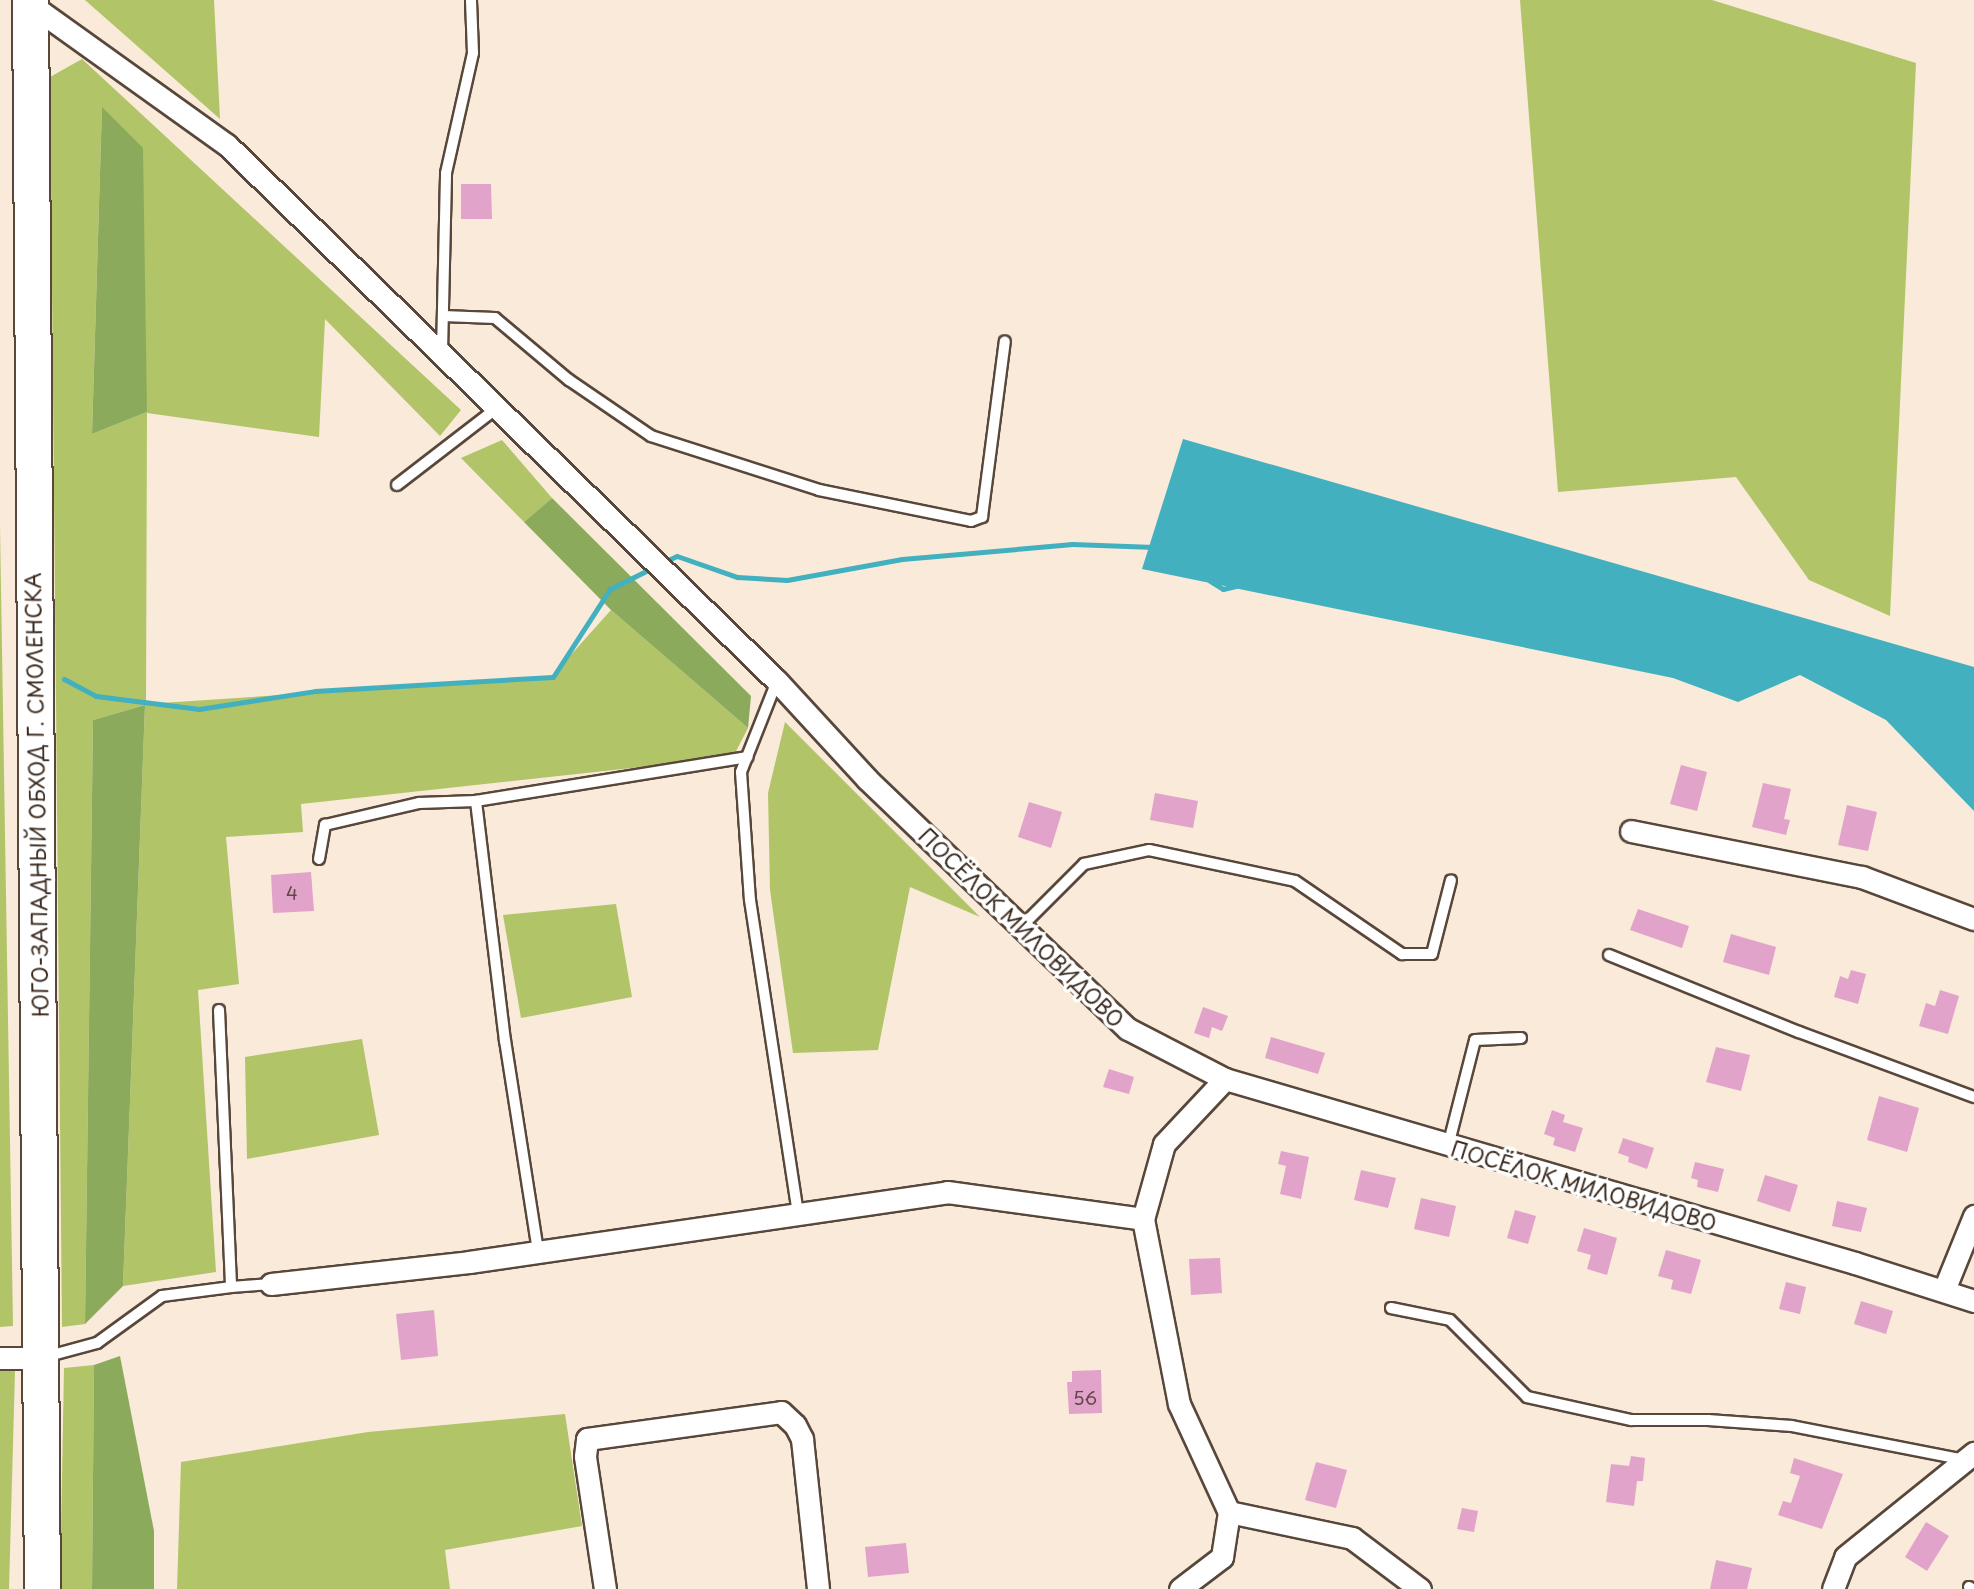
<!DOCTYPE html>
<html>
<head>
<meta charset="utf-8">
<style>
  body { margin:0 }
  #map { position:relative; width:1974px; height:1589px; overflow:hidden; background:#f9eada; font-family:"Playpen Sans",sans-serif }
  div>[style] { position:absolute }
  .green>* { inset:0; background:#b1c467 }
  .forest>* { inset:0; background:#8caa5c }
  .water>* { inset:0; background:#42b0bf }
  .stream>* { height:5px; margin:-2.5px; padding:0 2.5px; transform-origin:2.5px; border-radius:2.5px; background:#42b0bf }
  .building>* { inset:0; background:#e1a3ca }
  .roads { filter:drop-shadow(2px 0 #58473a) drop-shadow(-2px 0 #58473a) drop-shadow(0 2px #58473a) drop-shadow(0 -2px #58473a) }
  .service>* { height:10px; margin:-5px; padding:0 5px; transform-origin:5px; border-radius:5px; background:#fff }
  .minor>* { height:21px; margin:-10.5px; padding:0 10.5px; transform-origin:10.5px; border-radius:10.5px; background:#fff }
  .trunk>* { height:35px; margin:-17.5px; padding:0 17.5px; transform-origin:17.5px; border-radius:17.5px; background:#fff }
  span { translate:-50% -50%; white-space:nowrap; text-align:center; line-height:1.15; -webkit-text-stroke:7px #fff; paint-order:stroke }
  .number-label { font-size:18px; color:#644849 }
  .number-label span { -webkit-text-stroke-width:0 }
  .street-label { font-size:21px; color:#3b2a1e }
</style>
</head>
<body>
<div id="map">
  <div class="green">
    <i style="clip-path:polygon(85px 0,214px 0,220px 119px)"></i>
    <i style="clip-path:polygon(1520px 0,1712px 0,1916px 63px,1890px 616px,1809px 580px,1736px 477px,1558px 492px)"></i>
    <i style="clip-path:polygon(evenodd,82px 59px,461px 410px,440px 436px,325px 319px,319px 437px,147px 413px,146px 704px,551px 677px,611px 610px,748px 728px,733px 757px,301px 804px,303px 832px,226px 837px,239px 984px,198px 990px,216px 1272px,123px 1286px,145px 705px,93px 720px,85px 1324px,62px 1327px,50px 77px,82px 59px,102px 107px,147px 412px,92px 434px,102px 107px)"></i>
    <i style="clip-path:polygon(502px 440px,552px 498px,524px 522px,461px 458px)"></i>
    <i style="clip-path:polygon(0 526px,13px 1326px,0 1327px)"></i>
    <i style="clip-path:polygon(785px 722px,980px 917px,910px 887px,878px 1050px,793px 1053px,770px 890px,768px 793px)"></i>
    <i style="clip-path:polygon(616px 904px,632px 997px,521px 1018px,503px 915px)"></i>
    <i style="clip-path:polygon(362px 1039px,379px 1135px,247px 1159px,245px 1057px)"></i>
    <i style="clip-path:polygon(94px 1365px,92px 1589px,60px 1589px,64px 1368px)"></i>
    <i style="clip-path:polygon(0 1371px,15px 1371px,9px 1589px,0 1589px)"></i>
    <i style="clip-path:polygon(565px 1414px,582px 1526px,445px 1550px,450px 1589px,177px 1589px,181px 1462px,368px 1432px)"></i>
  </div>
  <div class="forest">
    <i style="clip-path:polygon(102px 107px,143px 148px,147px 412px,92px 434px)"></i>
    <i style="clip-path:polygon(552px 498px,751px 696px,748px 728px,611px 610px,524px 522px)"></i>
    <i style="clip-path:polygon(145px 705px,123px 1286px,85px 1324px,93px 720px)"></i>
    <i style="clip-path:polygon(120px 1356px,154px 1531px,154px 1589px,92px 1589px,94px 1365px)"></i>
  </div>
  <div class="water">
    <i style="clip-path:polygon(1183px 439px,1974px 667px,1974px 811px,1886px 720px,1800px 675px,1738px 702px,1673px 678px,1142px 569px)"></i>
  </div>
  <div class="stream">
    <i style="left:664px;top:562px;width:14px;rotate:-25deg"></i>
    <i style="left:677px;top:556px;width:64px;rotate:19.3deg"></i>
    <i style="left:737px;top:577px;width:50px;rotate:3.4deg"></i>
    <i style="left:787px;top:580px;width:117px;rotate:-10.3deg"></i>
    <i style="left:902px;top:559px;width:171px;rotate:-5deg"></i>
    <i style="left:1072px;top:544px;width:82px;rotate:2.1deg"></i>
    <i style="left:1210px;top:581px;width:15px;rotate:32deg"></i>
    <i style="left:1223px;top:589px;width:13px;rotate:-13deg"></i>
    <i style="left:64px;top:679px;width:36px;rotate:28deg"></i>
    <i style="left:96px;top:696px;width:104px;rotate:7.2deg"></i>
    <i style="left:199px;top:709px;width:117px;rotate:-8.8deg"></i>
    <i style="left:315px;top:691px;width:238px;rotate:-3.4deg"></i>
    <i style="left:553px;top:677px;width:105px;rotate:-57.1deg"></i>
    <i style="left:610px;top:589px;width:47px;rotate:-26.6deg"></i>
  </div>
  <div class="building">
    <i style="clip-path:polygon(461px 184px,491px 184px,492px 219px,461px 219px)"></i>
    <i style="clip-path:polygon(1681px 765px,1707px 772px,1697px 811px,1670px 804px)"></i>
    <i style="clip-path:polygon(1763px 783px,1791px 789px,1784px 819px,1790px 820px,1786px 835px,1752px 827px)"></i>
    <i style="clip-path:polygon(1155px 793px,1198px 801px,1193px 828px,1150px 820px)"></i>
    <i style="clip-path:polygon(1029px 802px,1062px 812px,1051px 848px,1018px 837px)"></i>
    <i style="clip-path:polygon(1847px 805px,1877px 812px,1868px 851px,1838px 845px)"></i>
    <i style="clip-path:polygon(311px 872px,314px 911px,273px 913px,271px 875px)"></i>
    <i style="clip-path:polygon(1638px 909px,1689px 926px,1682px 948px,1630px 930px)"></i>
    <i style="clip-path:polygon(1731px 934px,1776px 947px,1769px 975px,1723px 962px)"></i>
    <i style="clip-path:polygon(1851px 970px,1866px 974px,1858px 1004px,1834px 997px,1840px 976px,1848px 979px)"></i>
    <i style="clip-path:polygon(1940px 990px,1959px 996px,1948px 1034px,1919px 1026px,1926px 1003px,1935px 1006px)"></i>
    <i style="clip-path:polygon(1203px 1007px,1228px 1016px,1222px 1031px,1212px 1027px,1209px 1038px,1194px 1033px)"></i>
    <i style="clip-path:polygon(1271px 1037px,1325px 1053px,1318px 1074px,1265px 1058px)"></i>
    <i style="clip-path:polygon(1716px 1047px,1750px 1055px,1741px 1091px,1706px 1082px)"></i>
    <i style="clip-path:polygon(1109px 1069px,1134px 1077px,1129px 1094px,1103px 1087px)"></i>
    <i style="clip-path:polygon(1879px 1096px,1919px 1108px,1907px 1152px,1867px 1140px)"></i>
    <i style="clip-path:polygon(1552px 1110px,1565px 1115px,1563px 1122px,1583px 1128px,1575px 1152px,1553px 1145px,1555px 1138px,1544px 1134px)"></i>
    <i style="clip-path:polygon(1623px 1138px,1654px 1148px,1647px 1169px,1628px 1162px,1629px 1157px,1618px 1153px)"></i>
    <i style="clip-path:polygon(1281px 1151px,1309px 1157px,1301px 1199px,1280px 1194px,1286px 1166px,1278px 1164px)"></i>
    <i style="clip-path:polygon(1695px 1162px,1724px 1169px,1718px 1192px,1697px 1187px,1698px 1180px,1691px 1178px)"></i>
    <i style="clip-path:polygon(1361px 1170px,1396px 1178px,1388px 1208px,1354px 1200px)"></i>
    <i style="clip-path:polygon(1765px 1175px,1798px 1185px,1790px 1212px,1757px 1201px)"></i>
    <i style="clip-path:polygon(1421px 1198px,1456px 1206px,1449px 1237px,1414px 1229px)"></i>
    <i style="clip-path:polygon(1837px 1201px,1867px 1208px,1861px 1232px,1832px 1226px)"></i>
    <i style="clip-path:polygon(1515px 1210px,1536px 1216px,1528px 1244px,1507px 1238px)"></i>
    <i style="clip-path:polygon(1584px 1228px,1617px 1238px,1607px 1275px,1587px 1269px,1591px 1255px,1577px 1251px)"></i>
    <i style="clip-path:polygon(1666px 1250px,1701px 1260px,1691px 1294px,1671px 1289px,1673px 1280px,1658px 1276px)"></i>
    <i style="clip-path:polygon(1220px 1258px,1222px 1293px,1191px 1295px,1189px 1259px)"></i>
    <i style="clip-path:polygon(1786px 1282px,1806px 1287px,1800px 1314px,1779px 1309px)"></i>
    <i style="clip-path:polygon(1861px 1301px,1893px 1311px,1886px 1334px,1854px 1324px)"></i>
    <i style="clip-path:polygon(434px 1310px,438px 1356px,401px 1360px,396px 1314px)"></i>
    <i style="clip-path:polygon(1101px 1370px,1102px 1413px,1069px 1414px,1067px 1382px,1072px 1382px,1072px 1371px)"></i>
    <i style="clip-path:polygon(1631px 1456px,1645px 1458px,1643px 1481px,1637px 1481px,1634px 1506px,1606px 1502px,1611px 1464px,1629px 1466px)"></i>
    <i style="clip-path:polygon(1794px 1458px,1843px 1474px,1822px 1529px,1778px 1515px,1783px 1501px,1791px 1503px,1800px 1476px,1790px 1473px)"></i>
    <i style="clip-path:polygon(1316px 1462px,1347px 1470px,1336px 1508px,1305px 1500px)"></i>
    <i style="clip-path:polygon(1462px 1508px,1478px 1511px,1474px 1532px,1457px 1529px)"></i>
    <i style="clip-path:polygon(1926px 1522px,1949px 1536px,1927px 1571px,1905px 1557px)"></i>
    <i style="clip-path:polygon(906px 1543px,909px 1573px,868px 1577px,865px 1547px)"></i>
    <i style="clip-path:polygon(1716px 1560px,1752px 1568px,1747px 1589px,1710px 1589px)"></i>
  </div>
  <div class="roads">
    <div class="service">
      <i style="left:443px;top:316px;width:52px;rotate:2.2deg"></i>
      <i style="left:495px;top:318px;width:97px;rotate:40deg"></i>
      <i style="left:569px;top:380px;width:99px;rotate:34.3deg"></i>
      <i style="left:651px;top:436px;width:176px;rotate:17.8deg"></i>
      <i style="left:819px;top:490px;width:155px;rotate:11.5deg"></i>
      <i style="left:971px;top:521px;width:12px;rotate:-20deg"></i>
      <i style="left:982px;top:517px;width:177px;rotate:-82.6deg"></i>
      <i style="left:442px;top:352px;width:179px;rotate:-88.7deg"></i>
      <i style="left:446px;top:173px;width:123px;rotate:-77.3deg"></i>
      <i style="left:473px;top:53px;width:53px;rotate:-92.2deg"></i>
      <i style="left:397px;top:485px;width:126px;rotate:-37.6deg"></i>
      <i style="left:777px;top:681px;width:98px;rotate:111.6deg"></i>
      <i style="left:741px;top:772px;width:128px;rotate:86deg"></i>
      <i style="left:750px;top:900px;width:317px;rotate:81.3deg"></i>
      <i style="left:319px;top:859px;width:35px;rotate:-80deg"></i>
      <i style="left:325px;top:825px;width:97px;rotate:-13.2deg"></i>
      <i style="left:419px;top:803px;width:57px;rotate:-2deg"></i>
      <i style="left:1022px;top:926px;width:88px;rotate:-45deg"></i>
      <i style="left:1084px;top:864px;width:66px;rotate:-12.2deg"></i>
      <i style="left:1149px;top:850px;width:149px;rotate:12deg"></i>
      <i style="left:1295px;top:881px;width:130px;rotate:34.3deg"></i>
      <i style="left:1402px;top:954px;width:30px"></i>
      <i style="left:1432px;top:954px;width:76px;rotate:-75.6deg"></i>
      <i style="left:1609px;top:955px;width:205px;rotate:22.1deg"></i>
      <i style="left:1799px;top:1032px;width:187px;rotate:20.4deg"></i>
      <i style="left:219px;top:1010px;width:277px;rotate:87.5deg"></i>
      <i style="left:231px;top:1287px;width:40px;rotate:-4.3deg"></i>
      <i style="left:1448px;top:1146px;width:109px;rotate:-75.7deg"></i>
      <i style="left:1475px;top:1040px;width:46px;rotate:-2.5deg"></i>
      <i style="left:538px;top:1251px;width:213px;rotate:-98.9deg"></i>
      <i style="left:505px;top:1041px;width:242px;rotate:-96.9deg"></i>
      <i style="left:476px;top:801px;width:275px;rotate:-9.2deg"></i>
      <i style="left:1391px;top:1308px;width:60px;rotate:11.5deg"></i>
      <i style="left:1450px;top:1320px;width:109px;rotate:45deg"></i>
      <i style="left:1527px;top:1397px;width:107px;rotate:12.5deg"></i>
      <i style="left:1631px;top:1420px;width:77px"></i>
      <i style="left:1708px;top:1420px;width:84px;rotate:4.1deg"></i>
      <i style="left:1792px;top:1426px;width:176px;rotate:11.1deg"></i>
      <i style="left:45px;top:1357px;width:54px;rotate:-15.1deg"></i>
      <i style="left:97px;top:1343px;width:80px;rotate:-35.9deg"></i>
      <i style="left:162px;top:1296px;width:70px;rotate:-7.4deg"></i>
      <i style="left:1969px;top:1587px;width:4px;rotate:34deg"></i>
    </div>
    <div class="minor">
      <i style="left:30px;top:4px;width:242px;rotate:35.6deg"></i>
      <i style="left:227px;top:145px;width:768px;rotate:44.26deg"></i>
      <i style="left:777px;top:681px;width:133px;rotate:47.4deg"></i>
      <i style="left:867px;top:779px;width:361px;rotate:43.8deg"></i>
      <i style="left:1128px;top:1029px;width:109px;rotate:27.3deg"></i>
      <i style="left:1225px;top:1079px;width:656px;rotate:16.28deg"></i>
      <i style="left:1855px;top:1263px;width:125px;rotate:17.7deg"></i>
      <i style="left:1631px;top:831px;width:236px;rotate:11.3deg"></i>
      <i style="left:1862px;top:877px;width:120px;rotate:20.6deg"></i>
      <i style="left:1225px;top:1079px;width:89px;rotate:133.2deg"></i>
      <i style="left:1164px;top:1144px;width:78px;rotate:105.6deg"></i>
      <i style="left:1143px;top:1219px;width:188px;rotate:79deg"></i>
      <i style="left:1179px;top:1404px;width:119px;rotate:65.2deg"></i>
      <i style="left:1229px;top:1512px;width:126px;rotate:11.9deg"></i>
      <i style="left:1352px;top:1538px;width:85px;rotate:36.9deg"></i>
      <i style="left:271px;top:1284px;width:199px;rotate:-6.3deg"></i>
      <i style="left:469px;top:1262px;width:483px;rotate:-8.3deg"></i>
      <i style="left:947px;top:1192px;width:198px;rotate:7.8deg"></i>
      <i style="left:1944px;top:1290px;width:80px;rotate:-67.9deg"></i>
      <i style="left:0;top:1358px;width:42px"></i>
      <i style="left:605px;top:1589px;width:134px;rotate:-98.6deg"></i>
      <i style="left:585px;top:1456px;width:17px;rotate:-83deg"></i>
      <i style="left:587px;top:1439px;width:196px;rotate:-7.9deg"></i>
      <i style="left:781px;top:1412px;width:19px;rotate:43deg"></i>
      <i style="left:795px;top:1425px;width:16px;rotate:63deg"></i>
      <i style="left:802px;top:1439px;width:151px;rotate:83.9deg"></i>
      <i style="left:1180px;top:1589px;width:53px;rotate:-37.3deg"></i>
      <i style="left:1222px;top:1557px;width:46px;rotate:-81.2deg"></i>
      <i style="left:1833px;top:1589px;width:34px;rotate:-69deg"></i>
      <i style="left:1845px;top:1557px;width:166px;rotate:-38.9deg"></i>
    </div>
    <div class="trunk">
      <i style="left:30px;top:0;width:1589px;rotate:89.57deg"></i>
    </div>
  </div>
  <div class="number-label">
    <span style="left:292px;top:893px">4</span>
    <span style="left:1085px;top:1398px">56</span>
  </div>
  <div class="street-label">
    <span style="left:36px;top:795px;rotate:-91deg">ЮГО-ЗАПАДНЫЙ ОБХОД Г. СМОЛЕНСКА</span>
    <span style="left:1022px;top:927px;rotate:44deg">ПОСЁЛОК МИЛОВИДОВО</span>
    <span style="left:1584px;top:1185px;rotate:16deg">ПОСЁЛОК МИЛОВИДОВО</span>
  </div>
</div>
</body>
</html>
